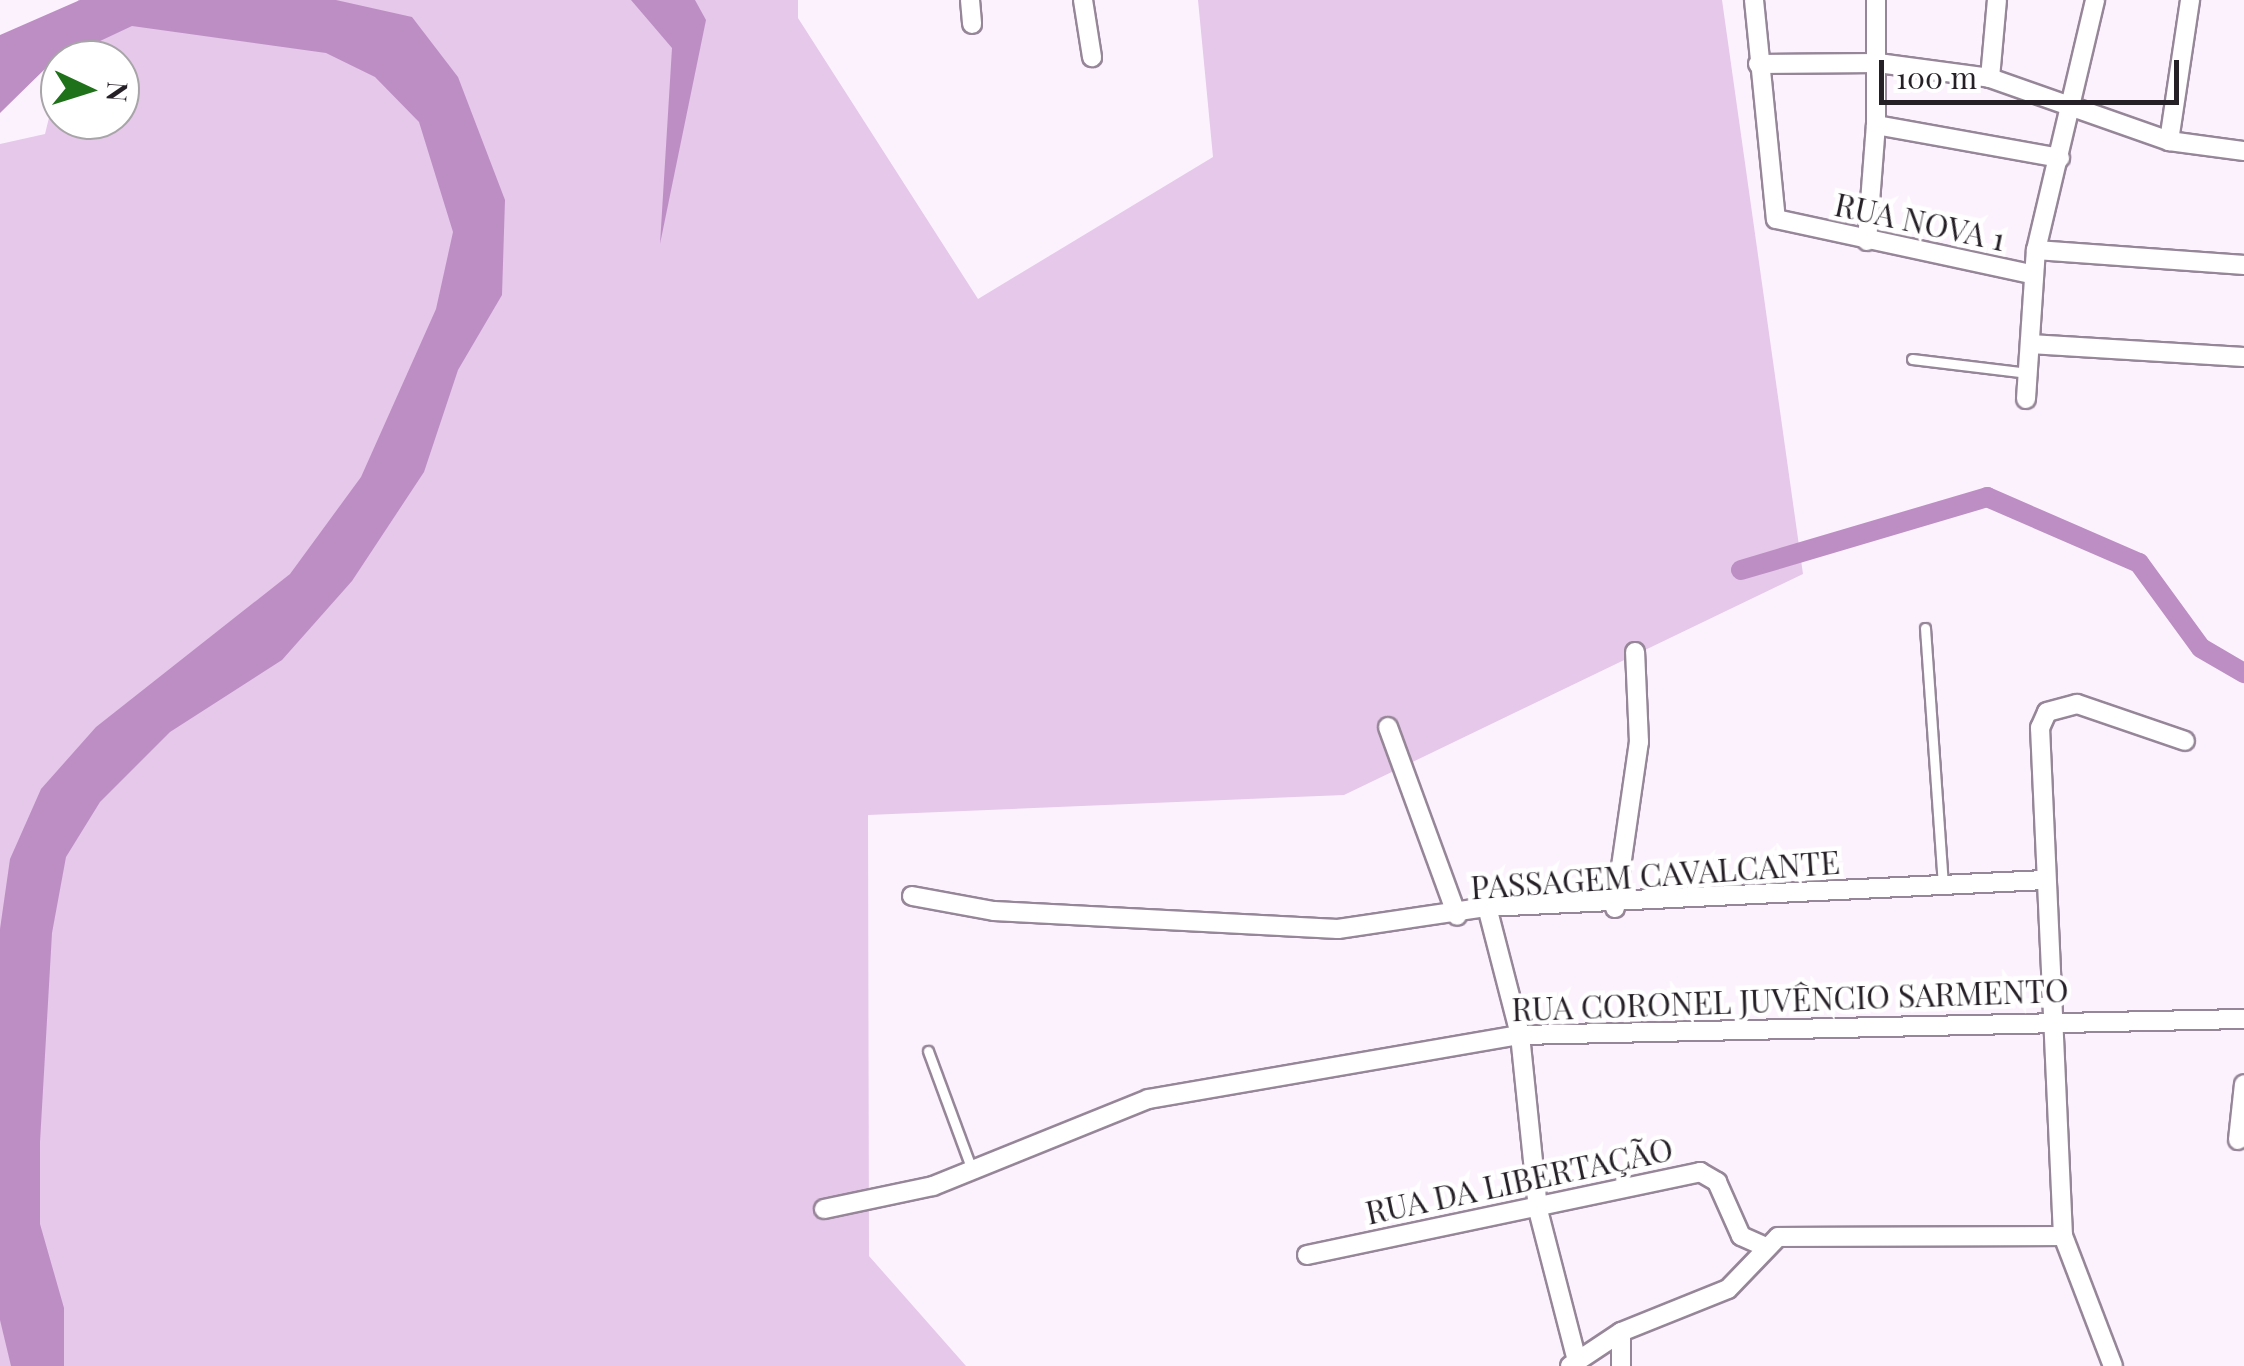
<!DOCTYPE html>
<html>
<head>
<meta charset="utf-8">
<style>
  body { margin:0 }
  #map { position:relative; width:2244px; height:1366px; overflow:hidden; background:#fcf2fd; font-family:"Playfair Display",serif }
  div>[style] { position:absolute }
  .green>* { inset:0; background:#e6c8ea }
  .water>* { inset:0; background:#bd8ec4 }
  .canal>* { height:20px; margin:-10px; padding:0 10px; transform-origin:10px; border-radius:10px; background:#bd8ec4 }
  .roads { filter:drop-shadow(2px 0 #968698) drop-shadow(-2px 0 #968698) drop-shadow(0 2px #968698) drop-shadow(0 -2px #968698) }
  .service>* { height:9px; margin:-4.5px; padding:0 4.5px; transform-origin:4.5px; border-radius:4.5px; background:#fff }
  .minor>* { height:18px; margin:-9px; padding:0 9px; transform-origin:9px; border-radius:9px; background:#fff }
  span { translate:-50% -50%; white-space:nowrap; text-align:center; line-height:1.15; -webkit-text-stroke:9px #fff; paint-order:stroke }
  .street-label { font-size:32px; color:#251f26 }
  .north { position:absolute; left:40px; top:40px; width:100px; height:100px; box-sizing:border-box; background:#fff; border:2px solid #a8a5a8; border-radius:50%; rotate:94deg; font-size:28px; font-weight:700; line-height:40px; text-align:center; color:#251f26 }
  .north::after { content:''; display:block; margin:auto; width:35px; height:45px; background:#20721a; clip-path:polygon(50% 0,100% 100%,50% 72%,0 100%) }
  .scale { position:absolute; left:1879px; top:60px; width:300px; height:45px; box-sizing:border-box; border:5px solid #251f26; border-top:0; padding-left:12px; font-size:30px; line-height:35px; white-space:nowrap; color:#251f26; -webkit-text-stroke:8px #fff; paint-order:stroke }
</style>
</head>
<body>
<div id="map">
  <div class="green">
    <i style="clip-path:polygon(78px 0,798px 0,798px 18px,978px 299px,1213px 157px,1198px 0,1722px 0,1803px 574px,1344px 795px,868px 815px,869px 1256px,966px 1366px,0 1366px,0 144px,45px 134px,60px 73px,60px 120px,120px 120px,120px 60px,63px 60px)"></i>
  </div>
  <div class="water">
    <i style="clip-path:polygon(80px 0,336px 0,412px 17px,458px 77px,505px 200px,502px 295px,458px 370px,424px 472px,352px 581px,282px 660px,170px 732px,100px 802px,66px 857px,52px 933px,40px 1142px,40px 1224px,64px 1308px,64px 1366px,11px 1366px,0 1320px,0 929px,10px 859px,41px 789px,96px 727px,290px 574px,361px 477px,436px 309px,453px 232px,419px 122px,375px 77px,326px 53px,132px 26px,49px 65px,0 113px,0 35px)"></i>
    <i style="clip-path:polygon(631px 0,695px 0,706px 20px,660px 244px,672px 48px)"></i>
  </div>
  <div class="canal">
    <i style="left:1741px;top:570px;width:257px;rotate:-16.5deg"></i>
    <i style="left:1987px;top:497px;width:166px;rotate:23.5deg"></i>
    <i style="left:2139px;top:563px;width:105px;rotate:53.9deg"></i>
    <i style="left:2201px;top:648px;width:50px;rotate:30.2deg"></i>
  </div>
  <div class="roads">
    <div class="service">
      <i style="left:1912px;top:359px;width:117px;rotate:6.9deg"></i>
      <i style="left:1925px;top:628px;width:257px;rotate:86deg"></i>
      <i style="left:928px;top:1051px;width:127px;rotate:69.7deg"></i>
    </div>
    <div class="minor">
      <i style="left:970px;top:0;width:24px;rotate:85deg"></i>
      <i style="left:1083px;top:0;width:58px;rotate:81deg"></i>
      <i style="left:1754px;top:0;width:220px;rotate:84.3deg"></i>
      <i style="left:1776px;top:219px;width:264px;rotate:12.2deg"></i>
      <i style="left:1876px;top:0;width:125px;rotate:90deg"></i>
      <i style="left:1876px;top:125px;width:187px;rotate:10.2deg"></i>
      <i style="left:1758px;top:64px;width:120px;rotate:-0.5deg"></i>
      <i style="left:1878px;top:63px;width:113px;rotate:7.6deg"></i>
      <i style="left:1990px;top:78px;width:190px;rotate:19.4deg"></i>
      <i style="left:2169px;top:141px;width:76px;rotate:7.6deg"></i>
      <i style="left:1990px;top:78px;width:78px;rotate:-84.9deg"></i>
      <i style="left:2169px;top:141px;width:143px;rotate:-81.5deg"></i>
      <i style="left:1867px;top:241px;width:116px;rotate:-85.6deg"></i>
      <i style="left:2036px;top:250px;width:209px;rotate:4.1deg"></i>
      <i style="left:2030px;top:344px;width:214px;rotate:3.5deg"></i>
      <i style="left:2026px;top:399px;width:149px;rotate:-86.2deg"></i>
      <i style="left:2036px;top:250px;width:257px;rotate:-76.7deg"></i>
      <i style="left:1388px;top:727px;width:201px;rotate:69.9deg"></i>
      <i style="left:912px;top:896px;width:83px;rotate:10.4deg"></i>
      <i style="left:994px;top:911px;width:344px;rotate:3deg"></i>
      <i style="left:1338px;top:929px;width:151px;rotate:-8.4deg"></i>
      <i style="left:1487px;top:907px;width:559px;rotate:-2.77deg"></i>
      <i style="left:1487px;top:907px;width:132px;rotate:75.5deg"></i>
      <i style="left:1520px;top:1035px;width:176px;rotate:84.1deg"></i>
      <i style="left:1538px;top:1210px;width:156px;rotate:75.5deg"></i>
      <i style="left:1615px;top:908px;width:168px;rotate:-81.8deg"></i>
      <i style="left:1639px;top:742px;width:90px;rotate:-92.5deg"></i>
      <i style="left:2238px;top:1140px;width:56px;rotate:-83.9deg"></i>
      <i style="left:824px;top:1209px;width:111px;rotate:-11.9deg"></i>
      <i style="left:933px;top:1186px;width:232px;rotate:-22deg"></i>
      <i style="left:1148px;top:1099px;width:377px;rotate:-9.8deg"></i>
      <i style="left:1520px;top:1035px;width:724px;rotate:-1.27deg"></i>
      <i style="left:1307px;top:1255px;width:402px;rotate:-11.9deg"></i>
      <i style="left:1700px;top:1172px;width:20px;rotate:30deg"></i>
      <i style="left:1717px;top:1182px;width:59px;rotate:66deg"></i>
      <i style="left:1741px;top:1236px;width:24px;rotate:24deg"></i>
      <i style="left:1621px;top:1332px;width:34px;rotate:90deg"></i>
      <i style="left:1570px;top:1366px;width:61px;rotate:-33.7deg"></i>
      <i style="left:1621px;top:1332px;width:115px;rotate:-21.9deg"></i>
      <i style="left:1728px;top:1289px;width:72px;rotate:-46.1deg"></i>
      <i style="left:1778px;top:1237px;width:285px;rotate:-0.2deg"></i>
      <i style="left:2113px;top:1366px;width:139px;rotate:-111deg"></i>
      <i style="left:2063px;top:1236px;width:509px;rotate:-92.59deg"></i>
      <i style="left:2040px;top:728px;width:17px;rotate:-66deg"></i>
      <i style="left:2047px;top:712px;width:31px;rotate:-15deg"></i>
      <i style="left:2077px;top:704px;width:114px;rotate:18.9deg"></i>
    </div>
  </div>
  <div class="street-label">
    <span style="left:1920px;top:221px;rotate:12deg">RUA NOVA 1</span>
    <span style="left:1655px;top:874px;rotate:-4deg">PASSAGEM CAVALCANTE</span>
    <span style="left:1790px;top:999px;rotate:-2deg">RUA CORONEL JUVÊNCIO SARMENTO</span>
    <span style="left:1519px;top:1180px;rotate:-12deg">RUA DA LIBERTAÇÃO</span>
  </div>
  <div class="north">N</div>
  <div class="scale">100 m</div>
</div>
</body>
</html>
